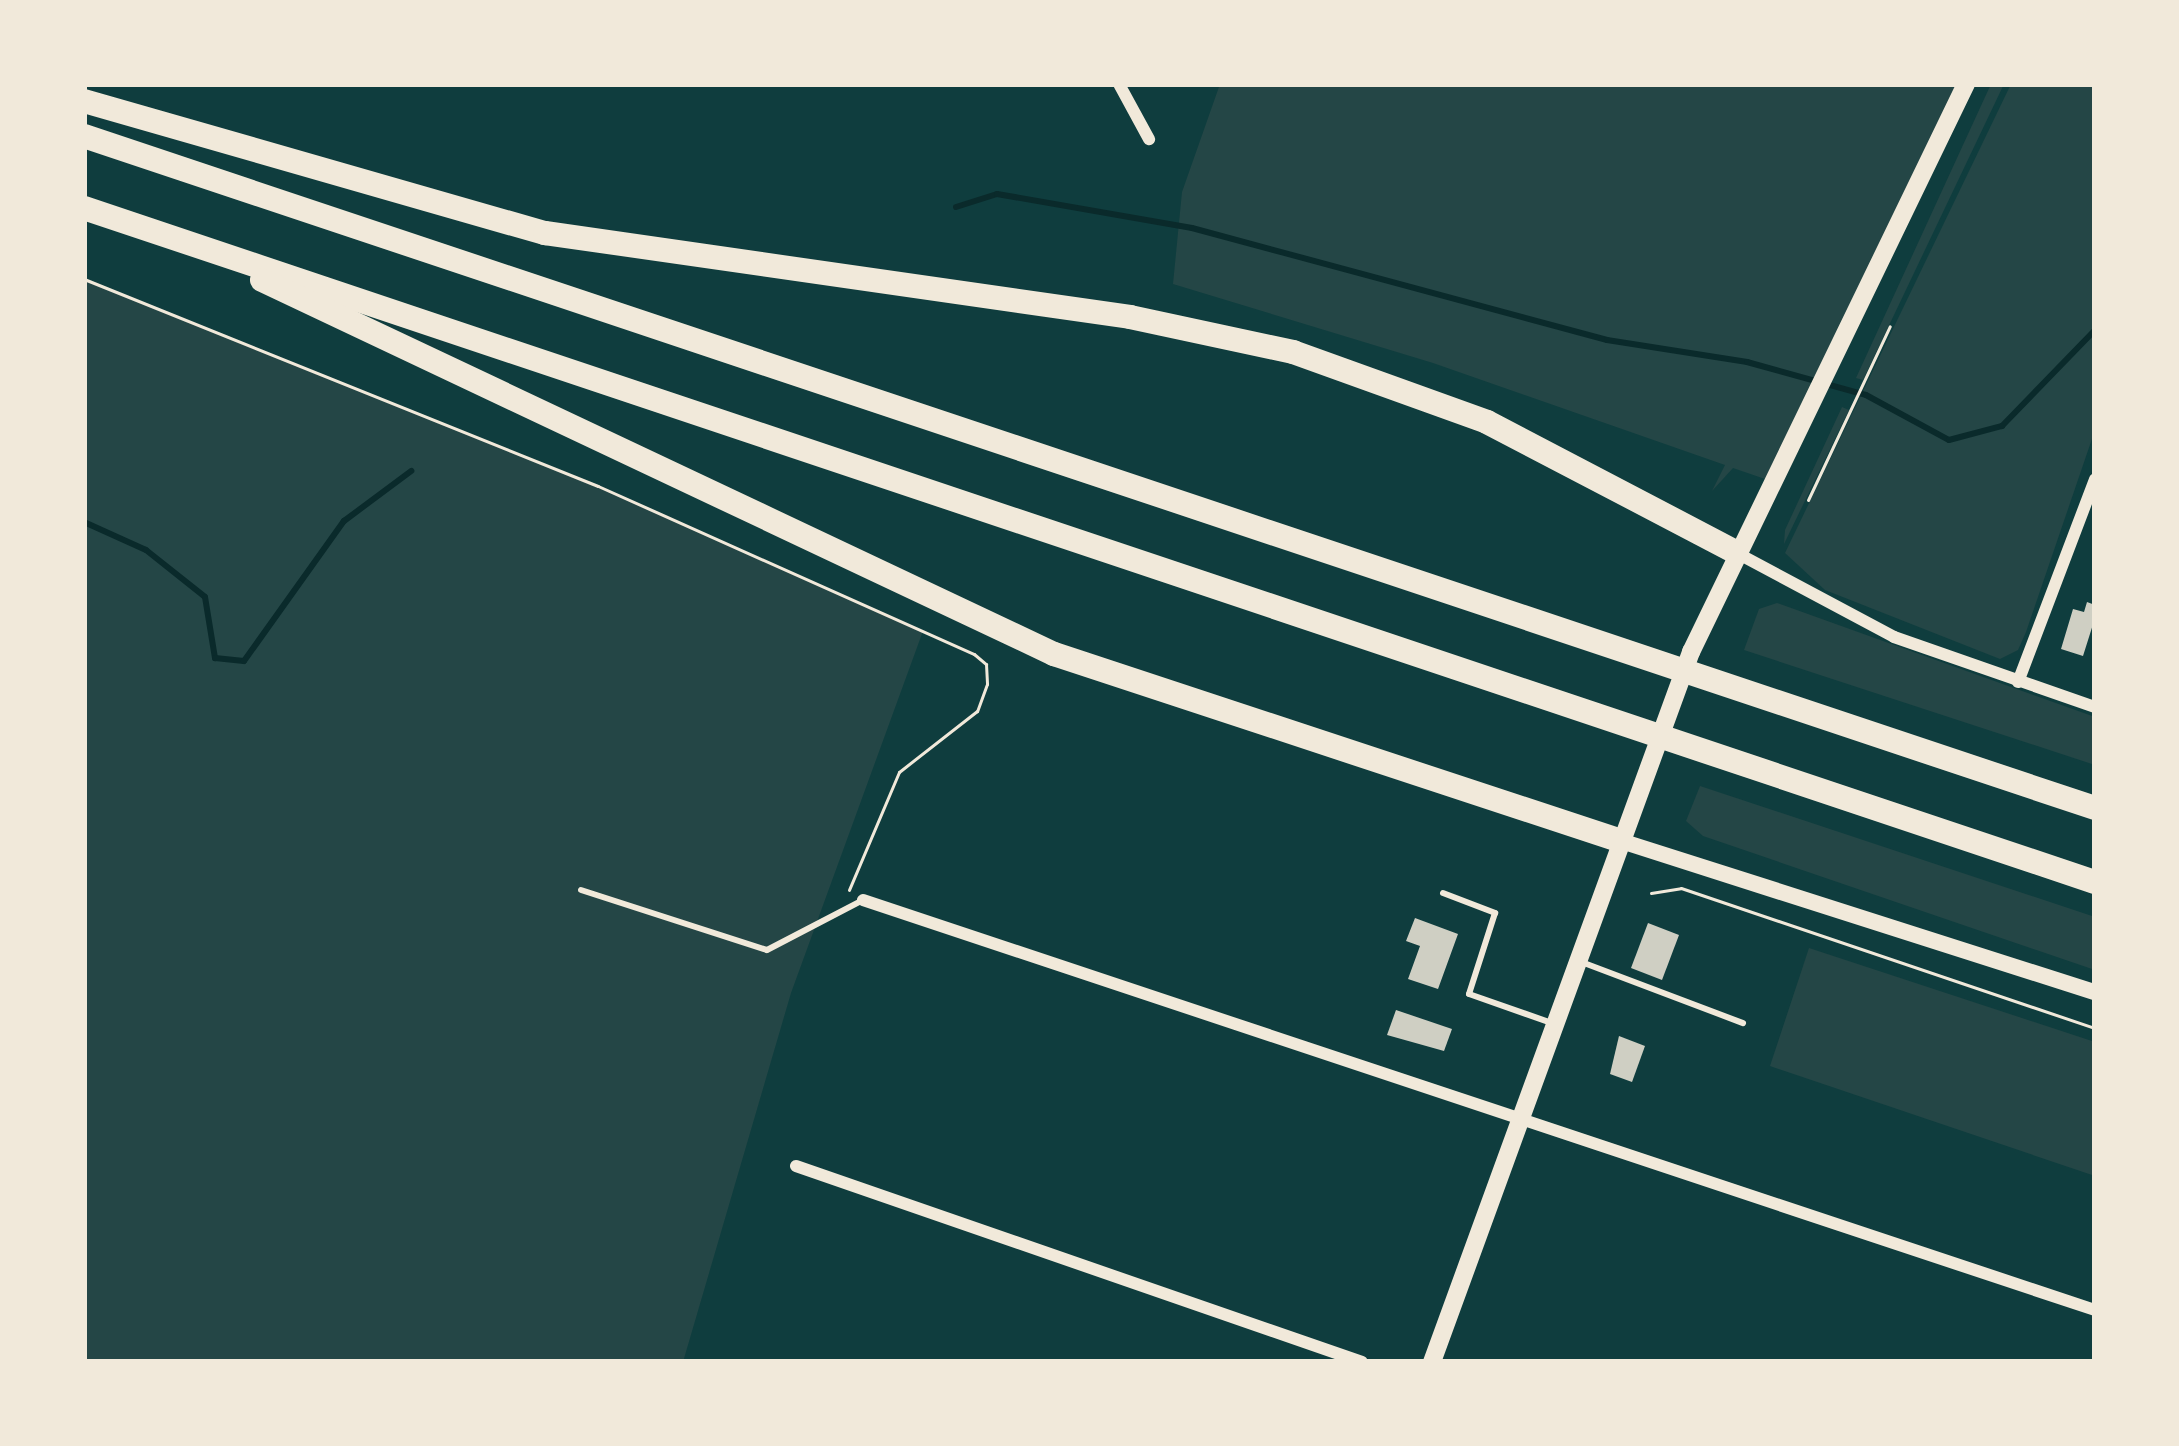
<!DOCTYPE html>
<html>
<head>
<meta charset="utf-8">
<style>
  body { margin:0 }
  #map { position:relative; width:2179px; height:1446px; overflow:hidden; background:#0f3d3e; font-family:Lora,serif }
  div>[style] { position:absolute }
  .green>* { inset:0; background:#244646 }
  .stream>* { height:6px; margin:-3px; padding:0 3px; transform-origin:3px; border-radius:3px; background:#0a2a2b }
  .building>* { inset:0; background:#cfcfc3 }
  .path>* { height:3px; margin:-1.5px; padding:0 1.5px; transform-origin:1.5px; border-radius:1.5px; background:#f1e9da }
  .service>* { height:6px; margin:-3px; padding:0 3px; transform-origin:3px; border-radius:3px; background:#f1e9da }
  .minor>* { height:12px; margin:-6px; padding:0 6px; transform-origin:6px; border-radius:6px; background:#f1e9da }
  .tertiary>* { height:16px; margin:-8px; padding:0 8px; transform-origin:8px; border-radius:8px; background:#f1e9da }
  .secondary>* { height:18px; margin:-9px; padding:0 9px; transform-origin:9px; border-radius:9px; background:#f1e9da }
  .motorway>* { height:24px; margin:-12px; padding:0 12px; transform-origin:12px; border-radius:12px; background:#f1e9da }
  span { translate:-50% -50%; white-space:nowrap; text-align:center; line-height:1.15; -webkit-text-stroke:9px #f1e9da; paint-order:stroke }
  .frame { position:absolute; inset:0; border:87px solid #f1e9da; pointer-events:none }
</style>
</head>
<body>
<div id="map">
  <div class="green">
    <i style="clip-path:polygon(1220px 84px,1966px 84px,1768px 480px,1733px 468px,1712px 491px,1725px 465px,1433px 363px,1173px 284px,1182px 192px)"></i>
    <i style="clip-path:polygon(1991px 84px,2004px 84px,1863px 380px,1856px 378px)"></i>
    <i style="clip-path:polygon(2011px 84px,2095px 84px,2095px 430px,2026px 632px,2018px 650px,2000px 659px,1825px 590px,1785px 553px)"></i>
    <i style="clip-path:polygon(84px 279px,598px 486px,923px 631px,791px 993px,683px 1362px,84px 1362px)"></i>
    <i style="clip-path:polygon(1842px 407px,1849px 410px,1784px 544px,1785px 530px)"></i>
    <i style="clip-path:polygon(1777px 603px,2095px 717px,2095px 765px,1744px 650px,1759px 609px)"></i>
    <i style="clip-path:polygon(1700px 786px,2095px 917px,2095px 970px,1703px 836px,1686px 821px)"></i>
    <i style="clip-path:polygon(1809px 948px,2095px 1042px,2095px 1176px,1770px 1066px)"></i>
  </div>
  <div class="stream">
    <i style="left:956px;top:207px;width:43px;rotate:-17.6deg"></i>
    <i style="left:997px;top:194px;width:198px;rotate:9.9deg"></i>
    <i style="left:1192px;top:228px;width:430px;rotate:15.1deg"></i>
    <i style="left:1607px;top:340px;width:142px;rotate:8.9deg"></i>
    <i style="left:1747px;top:362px;width:123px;rotate:15.5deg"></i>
    <i style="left:1866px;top:395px;width:94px;rotate:28.5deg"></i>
    <i style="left:1949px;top:440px;width:55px;rotate:-14.8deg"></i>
    <i style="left:2002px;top:426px;width:134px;rotate:-45.9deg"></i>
    <i style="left:84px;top:522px;width:68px;rotate:24.3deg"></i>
    <i style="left:146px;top:550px;width:75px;rotate:38.5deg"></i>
    <i style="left:205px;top:597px;width:62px;rotate:80.7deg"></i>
    <i style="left:215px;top:658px;width:29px;rotate:6deg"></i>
    <i style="left:244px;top:661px;width:172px;rotate:-54.5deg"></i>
    <i style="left:344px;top:521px;width:84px;rotate:-36.7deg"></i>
  </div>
  <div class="building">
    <i style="clip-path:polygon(2087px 602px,2095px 605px,2095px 618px,2083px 656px,2061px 649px,2073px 609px,2084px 612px)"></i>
    <i style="clip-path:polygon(1415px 918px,1458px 934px,1438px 989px,1408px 979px,1420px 946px,1406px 941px)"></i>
    <i style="clip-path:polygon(1648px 923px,1679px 935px,1662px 980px,1631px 968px)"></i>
    <i style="clip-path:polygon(1396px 1010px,1452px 1029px,1444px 1051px,1387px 1035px)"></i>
    <i style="clip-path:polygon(1619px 1036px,1645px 1046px,1632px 1082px,1610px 1074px)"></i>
  </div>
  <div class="path">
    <i style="left:84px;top:279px;width:554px;rotate:21.94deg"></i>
    <i style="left:598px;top:486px;width:412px;rotate:24.1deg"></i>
    <i style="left:974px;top:654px;width:16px;rotate:40deg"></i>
    <i style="left:986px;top:664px;width:20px;rotate:87deg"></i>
    <i style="left:987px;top:684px;width:29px;rotate:110deg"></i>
    <i style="left:977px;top:711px;width:99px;rotate:142deg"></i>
    <i style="left:899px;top:772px;width:128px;rotate:113deg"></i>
    <i style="left:1808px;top:500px;width:192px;rotate:-64.8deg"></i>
    <i style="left:1651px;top:893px;width:30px;rotate:-9deg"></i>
    <i style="left:1681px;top:888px;width:437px;rotate:18.7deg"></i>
  </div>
  <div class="service">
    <i style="left:581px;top:890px;width:195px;rotate:17.9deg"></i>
    <i style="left:767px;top:950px;width:108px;rotate:-27.5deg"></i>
    <i style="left:1443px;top:893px;width:56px;rotate:21deg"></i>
    <i style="left:1495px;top:913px;width:85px;rotate:107.8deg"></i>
    <i style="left:1469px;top:994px;width:88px;rotate:19.3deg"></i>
    <i style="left:1584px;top:963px;width:170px;rotate:20.7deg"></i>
  </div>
  <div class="minor">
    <i style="left:1119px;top:84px;width:63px;rotate:61.4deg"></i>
    <i style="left:1735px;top:552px;width:180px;rotate:28.1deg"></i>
    <i style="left:1894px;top:637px;width:213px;rotate:19.2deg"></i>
    <i style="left:2018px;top:682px;width:217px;rotate:-69.2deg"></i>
    <i style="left:863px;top:900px;width:1298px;rotate:18.41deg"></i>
    <i style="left:796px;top:1166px;width:599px;rotate:19.1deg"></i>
  </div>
  <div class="tertiary">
    <i style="left:1621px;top:841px;width:497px;rotate:17.7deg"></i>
  </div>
  <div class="secondary">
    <i style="left:1432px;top:1362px;width:756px;rotate:-69.96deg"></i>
    <i style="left:1691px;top:652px;width:631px;rotate:-64.17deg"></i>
  </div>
  <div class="motorway">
    <i style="left:84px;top:101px;width:480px;rotate:16deg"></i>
    <i style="left:545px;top:233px;width:591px;rotate:8.17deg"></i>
    <i style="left:1130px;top:317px;width:167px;rotate:12.1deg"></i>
    <i style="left:1293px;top:352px;width:206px;rotate:19.8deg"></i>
    <i style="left:1487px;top:422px;width:279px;rotate:27.6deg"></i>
    <i style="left:84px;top:136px;width:2120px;rotate:18.48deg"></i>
    <i style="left:84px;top:208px;width:2121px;rotate:18.53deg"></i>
    <i style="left:262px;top:280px;width:876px;rotate:25.28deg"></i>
    <i style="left:1054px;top:654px;width:597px;rotate:18.25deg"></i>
  </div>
  <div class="frame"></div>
</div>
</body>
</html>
